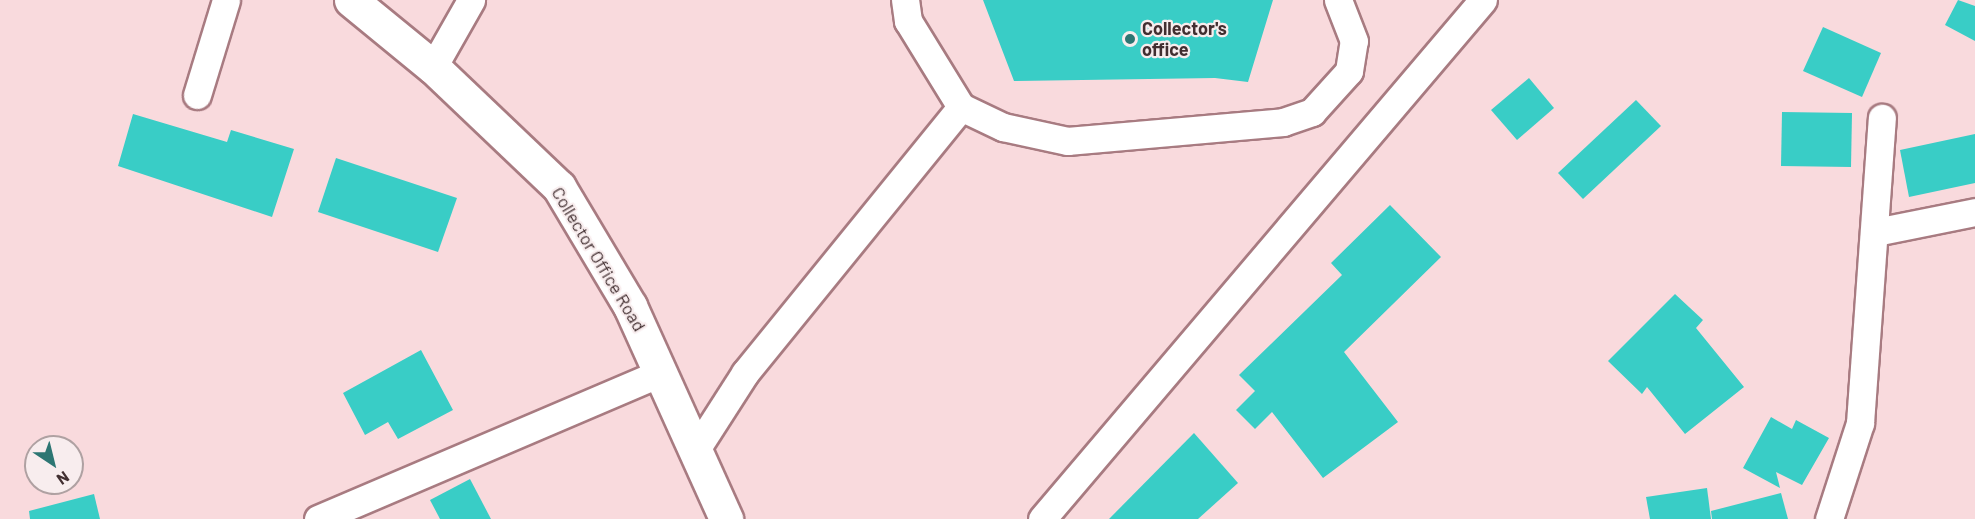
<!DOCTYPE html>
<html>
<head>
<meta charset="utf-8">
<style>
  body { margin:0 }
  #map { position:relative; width:1975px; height:519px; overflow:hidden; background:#f9dadd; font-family:Barlow,sans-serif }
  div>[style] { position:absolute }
  .building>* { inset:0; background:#39cdc6 }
  .roads { filter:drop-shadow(2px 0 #a87b81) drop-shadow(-2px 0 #a87b81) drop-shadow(0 2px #a87b81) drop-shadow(0 -2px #a87b81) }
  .minor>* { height:27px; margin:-13.5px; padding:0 13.5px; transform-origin:13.5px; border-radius:13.5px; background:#fff }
  .major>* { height:33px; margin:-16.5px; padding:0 16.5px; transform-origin:16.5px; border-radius:16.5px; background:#fff }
  .dots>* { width:16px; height:16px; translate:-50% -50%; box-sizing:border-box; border:3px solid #f8edee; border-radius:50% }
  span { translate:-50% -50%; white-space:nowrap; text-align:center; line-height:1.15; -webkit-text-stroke:4.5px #f8edee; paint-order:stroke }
  .poi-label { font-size:18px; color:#422f31; font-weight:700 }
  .left { translate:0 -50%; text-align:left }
  .street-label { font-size:18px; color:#422f31 }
  .north { position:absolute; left:24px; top:435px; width:60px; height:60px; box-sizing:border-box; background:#f8edee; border:2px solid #afa1a2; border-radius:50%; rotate:145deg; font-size:16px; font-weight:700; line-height:24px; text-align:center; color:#422f31 }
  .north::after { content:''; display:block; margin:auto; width:21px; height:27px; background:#2d7673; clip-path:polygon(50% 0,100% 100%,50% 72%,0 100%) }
</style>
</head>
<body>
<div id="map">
  <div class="building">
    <i style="clip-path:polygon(983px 0,1273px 0,1248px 82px,1215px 78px,1014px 81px)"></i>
    <i style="clip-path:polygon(1958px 0,1975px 6px,1975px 41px,1945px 25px)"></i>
    <i style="clip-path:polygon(1823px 27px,1881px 53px,1862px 97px,1803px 71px)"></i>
    <i style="clip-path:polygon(1529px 78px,1554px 108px,1517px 140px,1491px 110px)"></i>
    <i style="clip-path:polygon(1636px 100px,1661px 126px,1583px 199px,1558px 173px)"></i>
    <i style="clip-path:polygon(1782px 112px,1852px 113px,1851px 167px,1781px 166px)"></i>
    <i style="clip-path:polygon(133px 114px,227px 142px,231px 130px,294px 149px,272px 217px,118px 166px)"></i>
    <i style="clip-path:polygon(1975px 134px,1975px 183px,1909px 197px,1900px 150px)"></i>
    <i style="clip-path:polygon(336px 158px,457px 198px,438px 252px,318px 212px)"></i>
    <i style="clip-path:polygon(1390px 205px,1441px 257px,1344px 352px,1398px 422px,1323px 478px,1272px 412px,1255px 429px,1236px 410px,1255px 391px,1239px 375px,1342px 275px,1331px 263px)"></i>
    <i style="clip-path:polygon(1675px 294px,1703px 320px,1696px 328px,1744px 387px,1685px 434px,1647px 387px,1642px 394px,1608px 361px)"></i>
    <i style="clip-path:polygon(421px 350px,453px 410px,398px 439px,388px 422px,365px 435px,343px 393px)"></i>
    <i style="clip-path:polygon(1771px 417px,1792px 429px,1796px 420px,1829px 438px,1802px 485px,1776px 472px,1780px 488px,1743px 468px)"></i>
    <i style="clip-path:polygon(1194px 433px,1238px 483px,1198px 519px,1109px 519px)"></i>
    <i style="clip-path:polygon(470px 479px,491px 519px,440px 519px,430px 500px)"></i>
    <i style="clip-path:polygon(1707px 488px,1711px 519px,1650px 519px,1646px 497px)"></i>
    <i style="clip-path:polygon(1781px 493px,1788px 519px,1712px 519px,1711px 511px)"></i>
    <i style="clip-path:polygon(94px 494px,100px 519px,30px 519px,29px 511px)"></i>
  </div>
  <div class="roads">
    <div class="minor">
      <i style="left:433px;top:67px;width:77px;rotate:-60.4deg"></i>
      <i style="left:197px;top:95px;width:99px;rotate:-73deg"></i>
      <i style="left:961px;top:107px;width:47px;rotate:25.5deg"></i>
      <i style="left:1003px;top:127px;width:66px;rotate:12.3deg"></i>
      <i style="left:1067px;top:141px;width:217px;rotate:-5deg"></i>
      <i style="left:1283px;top:122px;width:31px;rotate:-19deg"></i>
      <i style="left:1312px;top:112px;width:55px;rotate:-47.9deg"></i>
      <i style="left:1349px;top:71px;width:30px;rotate:-81deg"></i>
      <i style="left:1354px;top:41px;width:44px;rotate:-111.3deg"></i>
      <i style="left:1875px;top:232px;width:102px;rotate:-11.3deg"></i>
      <i style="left:695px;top:451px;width:93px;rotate:-57.3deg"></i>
      <i style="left:745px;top:373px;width:343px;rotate:-50.9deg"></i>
      <i style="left:961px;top:107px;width:101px;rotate:-121.6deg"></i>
      <i style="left:908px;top:21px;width:21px;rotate:-98deg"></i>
      <i style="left:318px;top:519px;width:373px;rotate:-23.1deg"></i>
      <i style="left:1042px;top:519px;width:681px;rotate:-49.65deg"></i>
      <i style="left:1829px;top:519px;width:101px;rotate:-72.1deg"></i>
      <i style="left:1860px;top:423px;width:306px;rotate:-85.9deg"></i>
    </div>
    <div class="major">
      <i style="left:351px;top:0;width:106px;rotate:39.3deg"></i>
      <i style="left:433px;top:67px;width:174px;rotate:43.6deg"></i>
      <i style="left:559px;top:187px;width:139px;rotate:59.2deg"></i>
      <i style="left:630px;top:306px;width:234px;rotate:65.7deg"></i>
    </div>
  </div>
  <div class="dots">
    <i style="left:1130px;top:39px;background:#2d7673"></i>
  </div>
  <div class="poi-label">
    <span class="left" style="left:1142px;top:39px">Collector's<br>office</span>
  </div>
  <div class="street-label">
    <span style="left:599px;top:259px;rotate:59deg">Collector Office Road</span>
  </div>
  <div class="north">N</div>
</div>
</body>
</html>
